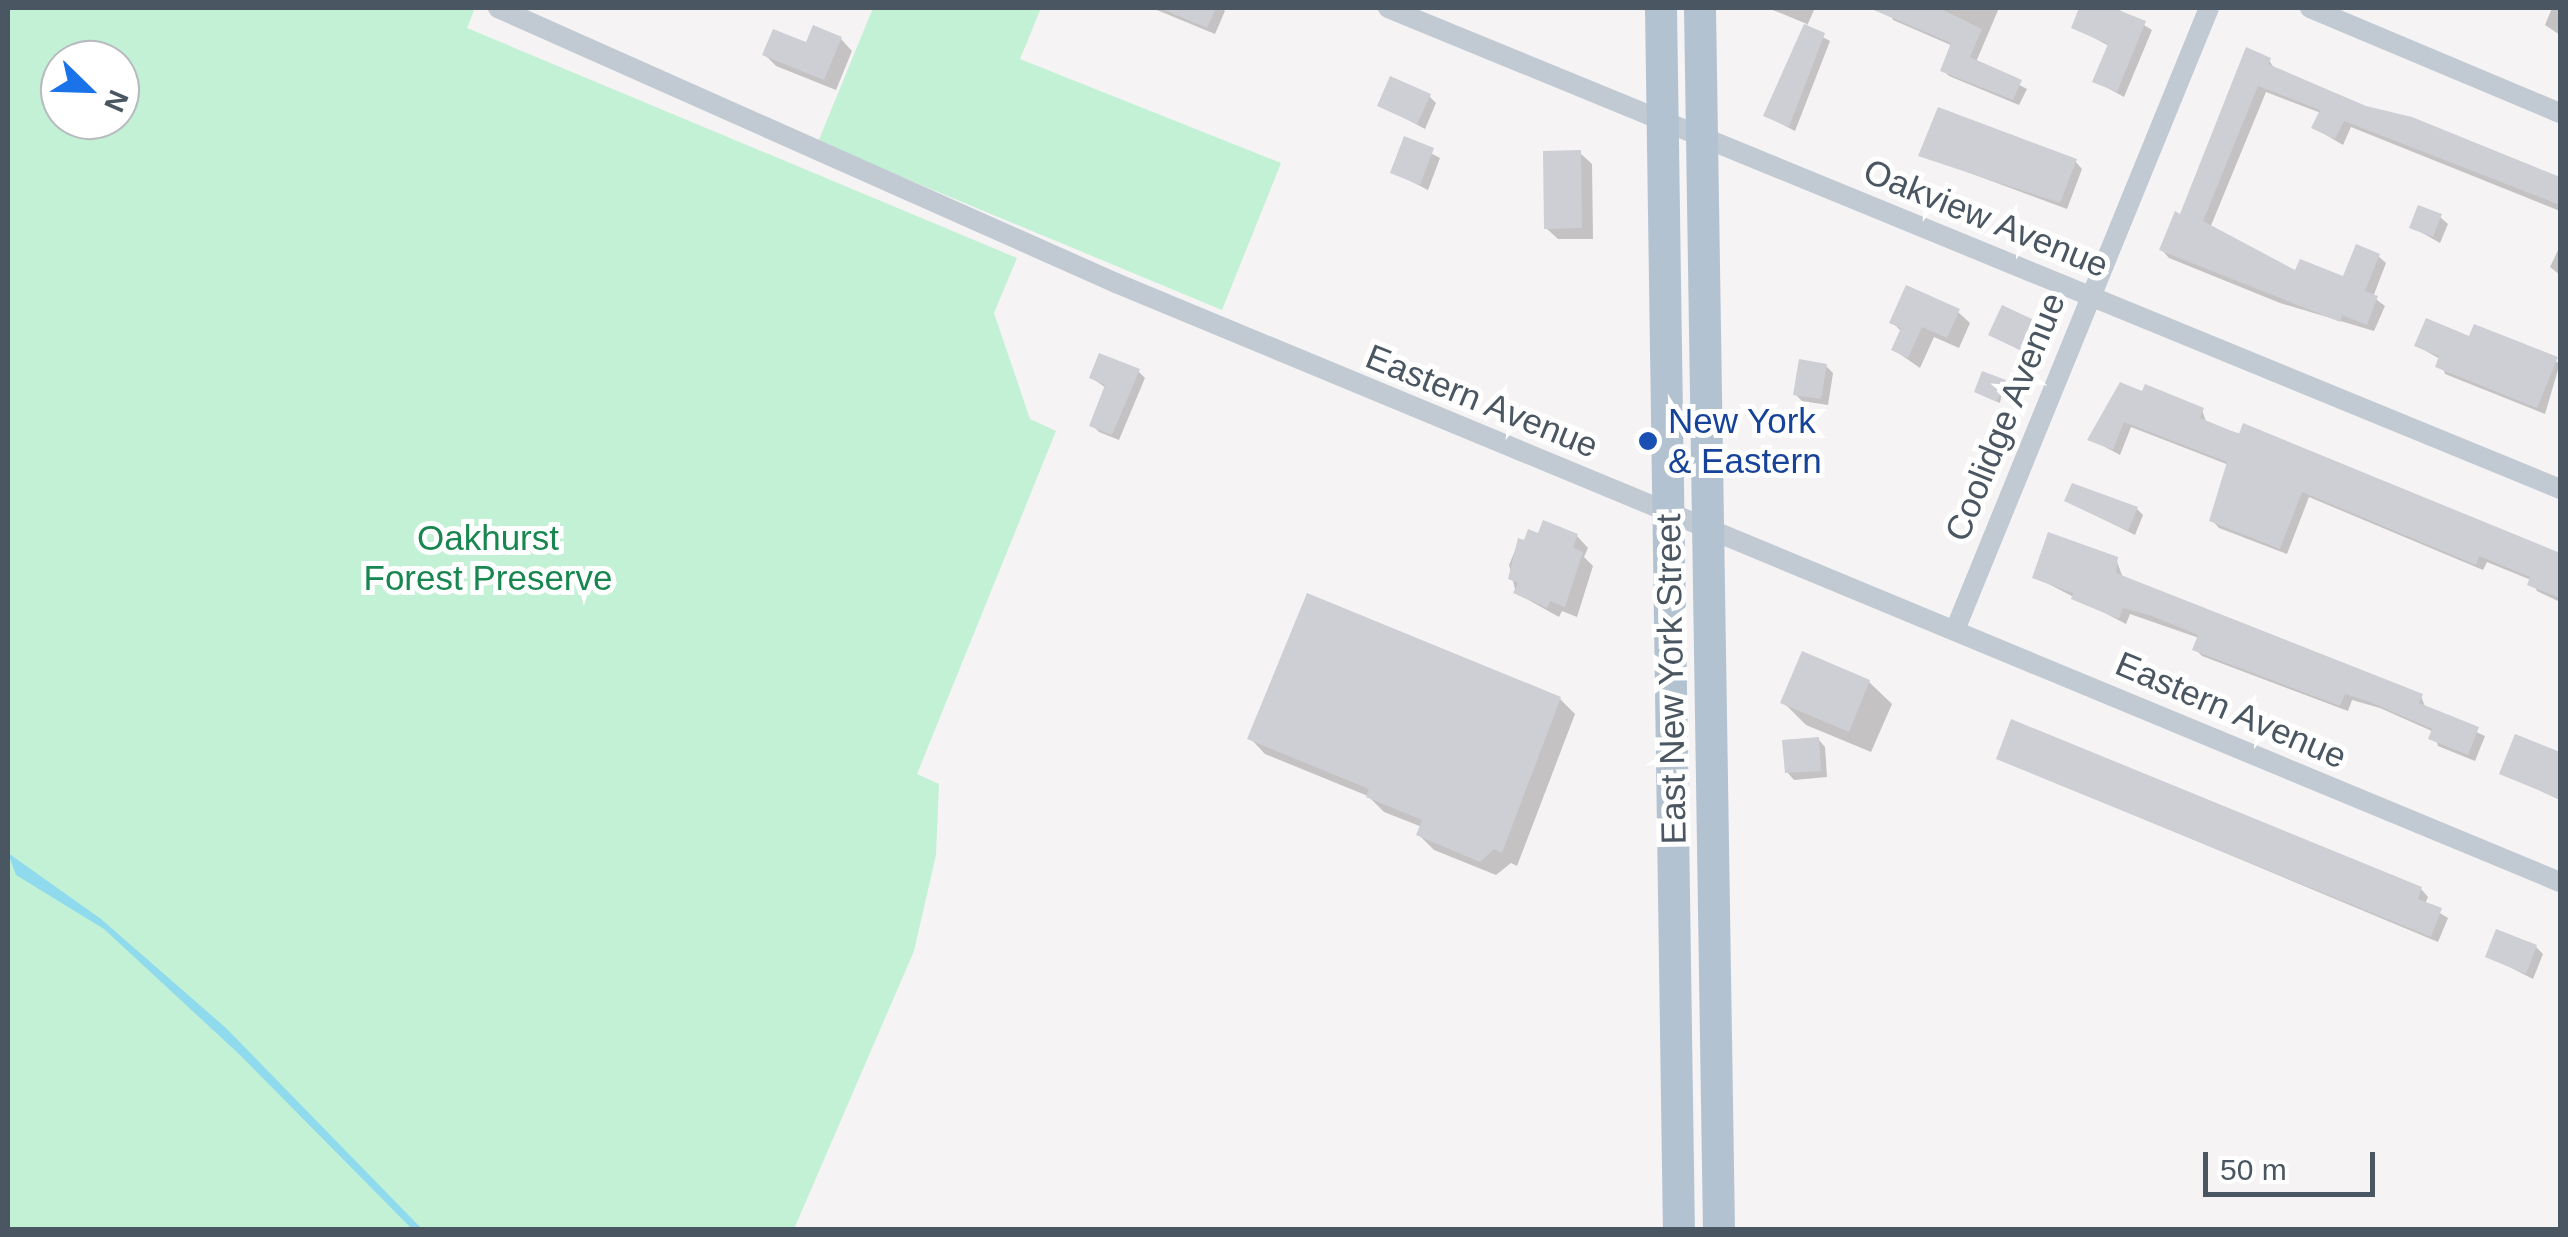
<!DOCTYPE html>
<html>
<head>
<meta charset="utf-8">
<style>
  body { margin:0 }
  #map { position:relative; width:2568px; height:1237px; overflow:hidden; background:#f5f3f3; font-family:Helvetica,sans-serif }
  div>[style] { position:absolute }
  .green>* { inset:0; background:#c3f1d5 }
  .water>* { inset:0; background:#90daee }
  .shadow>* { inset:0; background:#0003 }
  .building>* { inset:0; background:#cdcfd5 }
  .minor>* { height:20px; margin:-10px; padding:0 10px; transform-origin:10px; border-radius:10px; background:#c1cad2 }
  .primary>* { height:32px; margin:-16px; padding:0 16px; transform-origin:16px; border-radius:16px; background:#b3c2d1 }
  .dots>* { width:28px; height:28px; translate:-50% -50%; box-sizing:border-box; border:5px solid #fff; border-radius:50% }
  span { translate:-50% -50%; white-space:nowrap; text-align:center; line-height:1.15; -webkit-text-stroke:10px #fff; paint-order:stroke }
  .street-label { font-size:35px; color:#4a5661 }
  .transit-label { font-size:35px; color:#164399 }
  .left { translate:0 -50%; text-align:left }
  .park-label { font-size:35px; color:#17864f }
  .frame { position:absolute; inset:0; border:10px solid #4a5661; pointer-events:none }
  .north { position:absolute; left:40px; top:40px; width:100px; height:100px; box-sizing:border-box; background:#fff; border:2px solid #b7bbc0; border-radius:50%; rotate:113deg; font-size:28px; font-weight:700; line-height:40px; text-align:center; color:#4a5661 }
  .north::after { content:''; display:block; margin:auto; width:35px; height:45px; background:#1a73e8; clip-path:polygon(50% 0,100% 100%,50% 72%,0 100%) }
  .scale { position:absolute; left:2203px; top:1152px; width:172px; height:45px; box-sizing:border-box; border:5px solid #4a5661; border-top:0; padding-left:12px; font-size:30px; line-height:35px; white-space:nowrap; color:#4a5661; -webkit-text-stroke:8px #fff; paint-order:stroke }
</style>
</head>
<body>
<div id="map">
  <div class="green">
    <i style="clip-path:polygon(evenodd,8px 8px,475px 8px,467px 28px,1017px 258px,994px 313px,1030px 419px,1056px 431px,917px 774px,939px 784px,936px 855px,914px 951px,794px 1229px,8px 1229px,8px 8px,60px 60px,120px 60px,120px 120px,60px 120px,60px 60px)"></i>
    <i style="clip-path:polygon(873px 8px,1041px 8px,1020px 59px,1281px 163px,1222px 310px,818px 142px)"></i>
  </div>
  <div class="water">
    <i style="clip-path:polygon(8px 853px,101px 919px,226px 1028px,422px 1229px,412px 1229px,240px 1055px,104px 929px,16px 875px)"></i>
  </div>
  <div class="shadow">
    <i style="clip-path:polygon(1152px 8px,1222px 8px,1225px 11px,1215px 34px)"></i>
    <i style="clip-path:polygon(1768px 8px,1815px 8px,1806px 28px,1830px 41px,1795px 131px,1766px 116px,1807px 24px)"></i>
    <i style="clip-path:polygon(1889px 8px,1999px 8px,1976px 62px,2027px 89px,2019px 105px,1949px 76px,1943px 70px,1953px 46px,1893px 20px)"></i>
    <i style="clip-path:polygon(2082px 8px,2116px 8px,2152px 30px,2124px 97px,2095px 81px,2109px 46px,2074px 27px)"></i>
    <i style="clip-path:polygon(2552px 8px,2560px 8px,2560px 35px,2545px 25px)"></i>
    <i style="clip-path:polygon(841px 39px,852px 51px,836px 90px,776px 66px,765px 55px)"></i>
    <i style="clip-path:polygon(2269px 60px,2275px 70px,2365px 108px,2411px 119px,2560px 180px,2560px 211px,2351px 127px,2343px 145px,2314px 128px,2321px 113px,2266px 92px,2210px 228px,2296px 274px,2344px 279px,2378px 256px,2386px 263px,2373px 297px,2385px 306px,2374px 331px,2280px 303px,2169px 258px,2162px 250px)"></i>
    <i style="clip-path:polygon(1429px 96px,1436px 103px,1425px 129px,1380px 105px)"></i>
    <i style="clip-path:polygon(1406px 140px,1440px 158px,1428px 190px,1393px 172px)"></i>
    <i style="clip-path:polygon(1580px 153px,1592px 164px,1593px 239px,1558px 239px,1546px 228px)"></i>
    <i style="clip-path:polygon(1921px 155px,2075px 161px,2082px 169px,2067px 209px)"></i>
    <i style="clip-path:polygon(2440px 217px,2448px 224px,2440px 243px,2412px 227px)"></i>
    <i style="clip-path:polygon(2559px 248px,2560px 249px,2560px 275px,2550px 267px)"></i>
    <i style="clip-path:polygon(1958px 312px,1970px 323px,1959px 348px,1934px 337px,1920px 368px,1894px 350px,1902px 332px,1892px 322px)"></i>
    <i style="clip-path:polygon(2036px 324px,2044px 332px,2032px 357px,1991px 334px)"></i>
    <i style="clip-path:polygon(2471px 339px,2560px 363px,2545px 414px,2445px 374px,2440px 359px,2417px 346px)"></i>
    <i style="clip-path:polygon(1826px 366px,1833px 373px,1828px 405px,1802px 401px,1795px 394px)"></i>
    <i style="clip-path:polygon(1138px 371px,1145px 378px,1119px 440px,1099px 432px,1092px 425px,1106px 388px,1092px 378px)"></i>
    <i style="clip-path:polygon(2004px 383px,2000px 403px,1976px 392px)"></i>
    <i style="clip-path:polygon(2121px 385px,2202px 410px,2207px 424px,2335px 462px,2560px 556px,2560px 602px,2537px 591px,2531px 580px,2487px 562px,2483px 570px,2309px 497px,2287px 554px,2219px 528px,2212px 520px,2229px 465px,2131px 427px,2120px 455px,2090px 439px)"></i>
    <i style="clip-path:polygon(2067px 501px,2137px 509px,2143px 515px,2135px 535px)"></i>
    <i style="clip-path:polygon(1539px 536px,1577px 536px,1588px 548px,1584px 557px,1593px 566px,1577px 617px,1562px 611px,1559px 617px,1516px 593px,1509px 565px,1519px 541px)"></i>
    <i style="clip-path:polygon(2116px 559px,2123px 578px,2421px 696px,2426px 709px,2485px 736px,2475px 761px,2438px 746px,2434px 732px,2380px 708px,2352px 700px,2348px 711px,2202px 656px,2195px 649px,2199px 638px,2130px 614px,2126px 624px,2035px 577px)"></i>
    <i style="clip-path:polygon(1869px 682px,1892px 704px,1871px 752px,1806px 725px,1783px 702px)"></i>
    <i style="clip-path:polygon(1560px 699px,1575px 714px,1517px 866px,1511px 863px,1496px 875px,1434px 850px,1419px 835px,1422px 827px,1384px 812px,1368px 796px,1265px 754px,1250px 738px)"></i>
    <i style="clip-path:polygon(2516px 737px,2560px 755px,2560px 800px,2502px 773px)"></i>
    <i style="clip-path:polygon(1818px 739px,1825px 747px,1827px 777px,1794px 780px,1787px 772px)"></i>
    <i style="clip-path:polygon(1998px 758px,2421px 889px,2428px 897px,2425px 904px,2448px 918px,2438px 942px)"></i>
    <i style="clip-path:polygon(2536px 947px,2543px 954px,2533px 979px,2488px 956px)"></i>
  </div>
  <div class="building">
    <i style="clip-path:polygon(1159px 8px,1216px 8px,1207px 28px)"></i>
    <i style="clip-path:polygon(1869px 8px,1939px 8px,1982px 29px,1970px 57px,2022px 80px,2013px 100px,1940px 71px,1951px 43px)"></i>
    <i style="clip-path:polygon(2079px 8px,2113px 8px,2146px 21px,2117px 92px,2092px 82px,2108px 44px,2071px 28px)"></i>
    <i style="clip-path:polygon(1804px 24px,1825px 33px,1789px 127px,1763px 116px)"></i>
    <i style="clip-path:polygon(813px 25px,842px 37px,824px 80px,762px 55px,773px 29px,806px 42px)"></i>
    <i style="clip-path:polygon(2246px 47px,2271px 58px,2268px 64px,2366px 106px,2412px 117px,2560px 177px,2560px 205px,2344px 121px,2335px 139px,2311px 128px,2320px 110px,2258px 86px,2203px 221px,2295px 270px,2300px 259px,2343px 276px,2356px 244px,2380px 254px,2365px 291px,2378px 296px,2367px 325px,2342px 315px,2340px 322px,2159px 250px,2175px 211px,2180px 214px)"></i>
    <i style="clip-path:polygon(1390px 76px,1431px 94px,1417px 124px,1377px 106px)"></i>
    <i style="clip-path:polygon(1938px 107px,2077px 159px,2060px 203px,1918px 156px)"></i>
    <i style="clip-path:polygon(1404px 136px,1434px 148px,1420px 185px,1390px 173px)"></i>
    <i style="clip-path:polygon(1581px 150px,1582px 228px,1544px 229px,1543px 151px)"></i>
    <i style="clip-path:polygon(2418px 205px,2442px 214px,2433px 237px,2409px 228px)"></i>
    <i style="clip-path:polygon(1906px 285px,1960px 309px,1947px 338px,1922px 327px,1908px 358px,1891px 350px,1901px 328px,1889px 323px)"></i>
    <i style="clip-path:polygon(2002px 305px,2038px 322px,2024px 352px,1988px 335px)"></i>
    <i style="clip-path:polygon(2426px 318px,2469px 336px,2474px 324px,2558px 357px,2537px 408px,2435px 367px,2439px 356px,2414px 346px)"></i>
    <i style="clip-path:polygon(1099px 353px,1140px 369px,1112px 435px,1089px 426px,1105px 385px,1089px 378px)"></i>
    <i style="clip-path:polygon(1799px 359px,1827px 364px,1821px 399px,1793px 395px)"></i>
    <i style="clip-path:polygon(1982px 371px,2006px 380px,1997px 402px,1974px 392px)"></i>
    <i style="clip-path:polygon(2120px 382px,2142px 391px,2145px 384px,2204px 408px,2200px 418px,2239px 434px,2243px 423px,2560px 553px,2560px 598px,2527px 585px,2530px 577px,2479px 556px,2476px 565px,2302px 492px,2280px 549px,2209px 521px,2227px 462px,2124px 422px,2113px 450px,2087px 440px)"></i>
    <i style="clip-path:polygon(2072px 483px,2138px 507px,2128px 531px,2064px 501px)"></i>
    <i style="clip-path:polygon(1543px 520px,1578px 534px,1573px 548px,1583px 552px,1565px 607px,1550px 601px,1547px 608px,1513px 593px,1518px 583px,1508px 579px,1518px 538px,1524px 540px,1528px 529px,1538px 533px)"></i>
    <i style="clip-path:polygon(2048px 532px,2118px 557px,2116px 573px,2423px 694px,2419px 703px,2479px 727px,2468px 755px,2428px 739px,2432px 729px,2370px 702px,2345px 694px,2340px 706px,2192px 650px,2198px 635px,2149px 615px,2123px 608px,2119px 619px,2071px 599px,2073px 593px,2032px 578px)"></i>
    <i style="clip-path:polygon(1307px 593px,1561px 697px,1502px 853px,1494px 849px,1480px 862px,1416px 835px,1422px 820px,1366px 797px,1369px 789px,1247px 739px)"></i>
    <i style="clip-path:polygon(1802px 651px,1870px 680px,1849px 732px,1780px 703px)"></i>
    <i style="clip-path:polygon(2011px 719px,2422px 887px,2418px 899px,2442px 908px,2431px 937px,1996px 759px)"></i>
    <i style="clip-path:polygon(2515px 734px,2560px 752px,2560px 799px,2499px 774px)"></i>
    <i style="clip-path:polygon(1819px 737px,1821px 771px,1785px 773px,1782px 740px)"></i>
    <i style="clip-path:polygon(2496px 929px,2537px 945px,2526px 974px,2485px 957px)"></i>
  </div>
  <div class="minor">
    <i style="left:498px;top:8px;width:676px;rotate:23.99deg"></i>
    <i style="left:1116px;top:283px;width:1563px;rotate:22.53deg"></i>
    <i style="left:1388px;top:8px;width:1267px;rotate:22.31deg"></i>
    <i style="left:2310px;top:8px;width:271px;rotate:22.8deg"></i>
    <i style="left:1955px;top:630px;width:672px;rotate:-67.79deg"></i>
  </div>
  <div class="primary">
    <i style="left:1661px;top:8px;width:1222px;rotate:89.16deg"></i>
    <i style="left:1700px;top:8px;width:1222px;rotate:89.11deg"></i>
  </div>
  <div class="dots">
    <i style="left:1648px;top:441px;background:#1a4fb4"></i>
  </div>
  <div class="street-label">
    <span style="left:1986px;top:218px;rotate:22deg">Oakview Avenue</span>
    <span style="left:1482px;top:401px;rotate:22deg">Eastern Avenue</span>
    <span style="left:2005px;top:417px;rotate:-68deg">Coolidge Avenue</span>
    <span style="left:1671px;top:679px;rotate:-91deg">East New York Street</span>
    <span style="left:2231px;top:710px;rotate:23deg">Eastern Avenue</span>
  </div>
  <div class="transit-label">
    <span class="left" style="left:1668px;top:441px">New York<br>&amp; Eastern</span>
  </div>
  <div class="park-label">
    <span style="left:488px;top:558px">Oakhurst<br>Forest Preserve</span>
  </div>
  <div class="frame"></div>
  <div class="north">N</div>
  <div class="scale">50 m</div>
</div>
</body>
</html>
